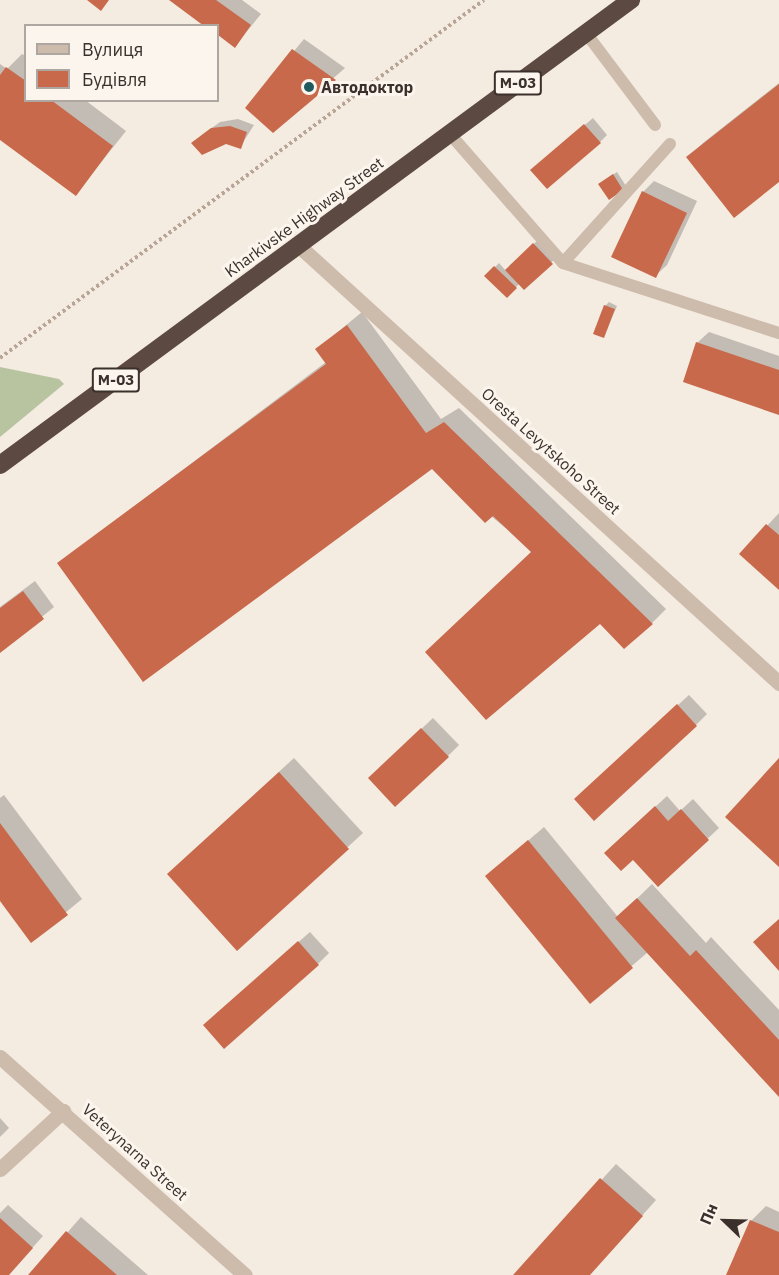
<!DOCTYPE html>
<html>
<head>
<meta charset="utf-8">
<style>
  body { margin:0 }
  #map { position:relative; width:779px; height:1275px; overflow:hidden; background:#f4ebe1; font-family:"IBM Plex Sans",sans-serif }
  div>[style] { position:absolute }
  .green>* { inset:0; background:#b8c4a0 }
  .shadow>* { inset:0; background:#0003 }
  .building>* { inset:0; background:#c8694b }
  .path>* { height:4px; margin-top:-2px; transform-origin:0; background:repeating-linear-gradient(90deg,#b9a596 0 3px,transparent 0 6px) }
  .lane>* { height:12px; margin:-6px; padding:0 6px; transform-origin:6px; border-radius:6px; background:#cdbbac }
  .street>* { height:15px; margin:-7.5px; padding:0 7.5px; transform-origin:7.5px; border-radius:7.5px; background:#cdbbac }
  .highway>* { height:18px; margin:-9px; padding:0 9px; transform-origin:9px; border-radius:9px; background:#5c4a42 }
  .dots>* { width:16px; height:16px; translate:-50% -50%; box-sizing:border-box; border:3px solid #fbf5ee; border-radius:50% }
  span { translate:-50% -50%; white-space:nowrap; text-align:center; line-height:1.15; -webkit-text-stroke:6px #fbf5ee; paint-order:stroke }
  .shield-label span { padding:2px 4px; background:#fbf5ee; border:2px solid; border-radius:4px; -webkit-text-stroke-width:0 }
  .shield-label { font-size:15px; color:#3b302b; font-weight:700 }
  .poi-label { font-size:16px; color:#3b302b; font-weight:700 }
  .left { translate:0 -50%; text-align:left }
  .street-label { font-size:16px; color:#3b302b }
  .legend { position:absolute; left:24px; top:24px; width:195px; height:78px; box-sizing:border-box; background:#fbf5ee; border:2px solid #aea6a0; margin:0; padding:8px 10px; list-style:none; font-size:18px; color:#3b302b }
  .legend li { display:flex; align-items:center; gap:12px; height:30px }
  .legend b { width:30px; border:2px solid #aea6a0 }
  .north { position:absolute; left:695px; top:1191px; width:60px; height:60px; -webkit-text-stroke:4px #fbf5ee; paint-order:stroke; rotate:293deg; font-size:16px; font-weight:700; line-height:24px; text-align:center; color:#3b302b }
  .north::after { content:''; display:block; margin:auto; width:21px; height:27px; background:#3b302b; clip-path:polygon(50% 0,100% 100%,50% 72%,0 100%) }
</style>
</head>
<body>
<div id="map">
  <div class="green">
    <i style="clip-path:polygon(0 367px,59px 379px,64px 384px,0 437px)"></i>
  </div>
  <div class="shadow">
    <i style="clip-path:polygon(172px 0,242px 0,261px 14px,235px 46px,218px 33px,218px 26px)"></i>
    <i style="clip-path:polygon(304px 39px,345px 68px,273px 131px,247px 108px)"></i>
    <i style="clip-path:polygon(22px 54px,26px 56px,26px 100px,85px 100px,126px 131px,76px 194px,0 138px,0 64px,7px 69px)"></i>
    <i style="clip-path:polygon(779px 83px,779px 181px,688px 158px,703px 143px)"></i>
    <i style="clip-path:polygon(593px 118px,607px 135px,600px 142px,540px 163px)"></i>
    <i style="clip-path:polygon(238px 119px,254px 125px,240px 147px,201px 136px,220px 122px)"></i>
    <i style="clip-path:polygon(617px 172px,626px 186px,622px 189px,603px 181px)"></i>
    <i style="clip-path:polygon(654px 181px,697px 201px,667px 265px,655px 276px,643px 192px)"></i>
    <i style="clip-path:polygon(541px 237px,559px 255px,524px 288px,520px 283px,507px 296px,486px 276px,499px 263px,506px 271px)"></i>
    <i style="clip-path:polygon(609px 302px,617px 306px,604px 336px,605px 306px)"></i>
    <i style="clip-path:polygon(362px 312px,441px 419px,459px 408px,666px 609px,652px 623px,533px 551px,432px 467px,59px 563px,326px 362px,317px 349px)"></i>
    <i style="clip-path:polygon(709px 332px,779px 356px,779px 413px,697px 343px)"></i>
    <i style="clip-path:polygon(779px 513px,779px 588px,741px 554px)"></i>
    <i style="clip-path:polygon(35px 581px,54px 607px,0 651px,0 607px)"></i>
    <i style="clip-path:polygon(689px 695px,707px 714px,696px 725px,587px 788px)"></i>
    <i style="clip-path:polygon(433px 718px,459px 745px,448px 756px,381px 767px)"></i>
    <i style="clip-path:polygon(294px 758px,363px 833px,237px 949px,183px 860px)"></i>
    <i style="clip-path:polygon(4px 795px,82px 899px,31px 941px,0 898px,0 798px)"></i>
    <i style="clip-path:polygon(667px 796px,680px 811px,693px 799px,719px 828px,658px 885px,617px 842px)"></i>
    <i style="clip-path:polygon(544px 827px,618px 917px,652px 884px,706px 943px,711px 937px,779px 1010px,779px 1094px,648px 952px,590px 1002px,487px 876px)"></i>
    <i style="clip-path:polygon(310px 932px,329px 953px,318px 964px,216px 1014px)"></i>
    <i style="clip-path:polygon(0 1118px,9px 1128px,0 1137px)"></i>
    <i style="clip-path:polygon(616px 1164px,656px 1200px,589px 1275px,515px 1275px)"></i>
    <i style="clip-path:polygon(8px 1205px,43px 1236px,8px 1275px,0 1275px,0 1213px)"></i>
    <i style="clip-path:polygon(766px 1206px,779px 1212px,779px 1275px,728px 1275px,751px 1221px)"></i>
    <i style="clip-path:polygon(81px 1217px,148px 1275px,30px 1275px)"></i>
  </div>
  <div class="building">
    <i style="clip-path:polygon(87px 0,109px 0,101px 11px)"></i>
    <i style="clip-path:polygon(169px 0,216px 0,251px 25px,235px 48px,218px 35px,218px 26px,204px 26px)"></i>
    <i style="clip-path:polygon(292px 49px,336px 80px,273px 133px,245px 108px)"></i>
    <i style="clip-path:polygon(6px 67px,26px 81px,26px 100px,51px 100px,113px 146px,76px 196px,0 140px,0 75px)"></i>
    <i style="clip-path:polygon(779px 84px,779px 182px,734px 218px,686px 157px)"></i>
    <i style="clip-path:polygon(584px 124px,601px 143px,547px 189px,530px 170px)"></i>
    <i style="clip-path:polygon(230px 126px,247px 132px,241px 149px,226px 144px,202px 155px,191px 143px,211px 128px)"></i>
    <i style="clip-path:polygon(613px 174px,623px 190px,609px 200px,598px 184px)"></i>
    <i style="clip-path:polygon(642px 191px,687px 213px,656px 278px,611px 257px)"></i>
    <i style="clip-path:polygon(533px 243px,553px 264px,524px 290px,505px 270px)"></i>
    <i style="clip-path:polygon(494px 266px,517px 288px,507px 298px,484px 276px)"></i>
    <i style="clip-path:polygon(604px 305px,615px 309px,604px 338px,593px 334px)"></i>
    <i style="clip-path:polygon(347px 325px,426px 433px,444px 422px,653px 624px,624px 649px,600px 624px,486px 720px,425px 652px,531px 552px,493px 516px,485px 523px,432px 469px,143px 682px,57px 563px,326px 364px,315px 349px)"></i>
    <i style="clip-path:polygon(696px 342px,779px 370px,779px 415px,683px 382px)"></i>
    <i style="clip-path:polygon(766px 524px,779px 535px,779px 590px,739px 554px)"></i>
    <i style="clip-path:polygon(23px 591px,44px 619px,0 653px,0 608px)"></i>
    <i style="clip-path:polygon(677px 704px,697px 726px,594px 821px,574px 799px)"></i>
    <i style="clip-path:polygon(421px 728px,449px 757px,395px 807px,368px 778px)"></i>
    <i style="clip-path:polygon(779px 758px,779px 867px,725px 817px)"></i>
    <i style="clip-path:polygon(279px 772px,349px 849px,237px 951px,167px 874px)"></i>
    <i style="clip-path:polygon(655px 806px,668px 821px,681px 809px,709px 840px,658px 887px,633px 860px,621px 871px,604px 853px)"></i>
    <i style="clip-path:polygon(0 823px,68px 915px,31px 943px,0 901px)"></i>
    <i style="clip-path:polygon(528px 840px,633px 968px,590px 1004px,485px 876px)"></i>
    <i style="clip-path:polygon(637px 898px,690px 956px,696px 950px,779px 1040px,779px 1097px,615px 918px)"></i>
    <i style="clip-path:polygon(779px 919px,779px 971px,753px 942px)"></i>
    <i style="clip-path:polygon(298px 941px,319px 965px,224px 1049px,203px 1025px)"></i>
    <i style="clip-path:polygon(600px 1178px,643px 1216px,590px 1275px,513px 1275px)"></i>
    <i style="clip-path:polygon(0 1218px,33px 1248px,9px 1275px,0 1275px)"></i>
    <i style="clip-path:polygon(750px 1220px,779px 1232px,779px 1275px,726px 1275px)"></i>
    <i style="clip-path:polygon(66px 1231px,117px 1275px,28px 1275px)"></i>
  </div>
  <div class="path">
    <i style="left:0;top:358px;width:602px;rotate:-36.49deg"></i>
  </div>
  <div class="lane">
    <i style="left:586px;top:33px;width:115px;rotate:53.1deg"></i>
    <i style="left:450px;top:134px;width:171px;rotate:48.8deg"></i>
    <i style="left:670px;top:144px;width:160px;rotate:132deg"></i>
    <i style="left:563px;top:263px;width:227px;rotate:18deg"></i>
  </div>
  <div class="street">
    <i style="left:298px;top:245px;width:651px;rotate:42.32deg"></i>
    <i style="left:0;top:1057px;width:328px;rotate:41.7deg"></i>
    <i style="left:0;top:1169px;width:86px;rotate:-42.6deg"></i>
  </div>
  <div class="highway">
    <i style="left:0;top:465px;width:784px;rotate:-36.39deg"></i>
  </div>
  <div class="dots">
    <i style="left:309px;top:87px;background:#1f5a5e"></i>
  </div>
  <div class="shield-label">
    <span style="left:518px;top:83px">М-03</span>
    <span style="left:116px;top:380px">М-03</span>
  </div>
  <div class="poi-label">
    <span class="left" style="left:321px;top:87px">Автодоктор</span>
  </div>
  <div class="street-label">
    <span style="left:304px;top:217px;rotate:-36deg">Kharkivske Highway Street</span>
    <span style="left:551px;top:451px;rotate:42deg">Oresta Levytskoho Street</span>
    <span style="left:135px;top:1152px;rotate:42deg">Veterynarna Street</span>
  </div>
  <ul class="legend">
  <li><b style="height:8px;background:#cdbbac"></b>Вулиця</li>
  <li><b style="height:16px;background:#c8694b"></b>Будівля</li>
  </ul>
  <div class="north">Пн</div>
</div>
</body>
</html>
